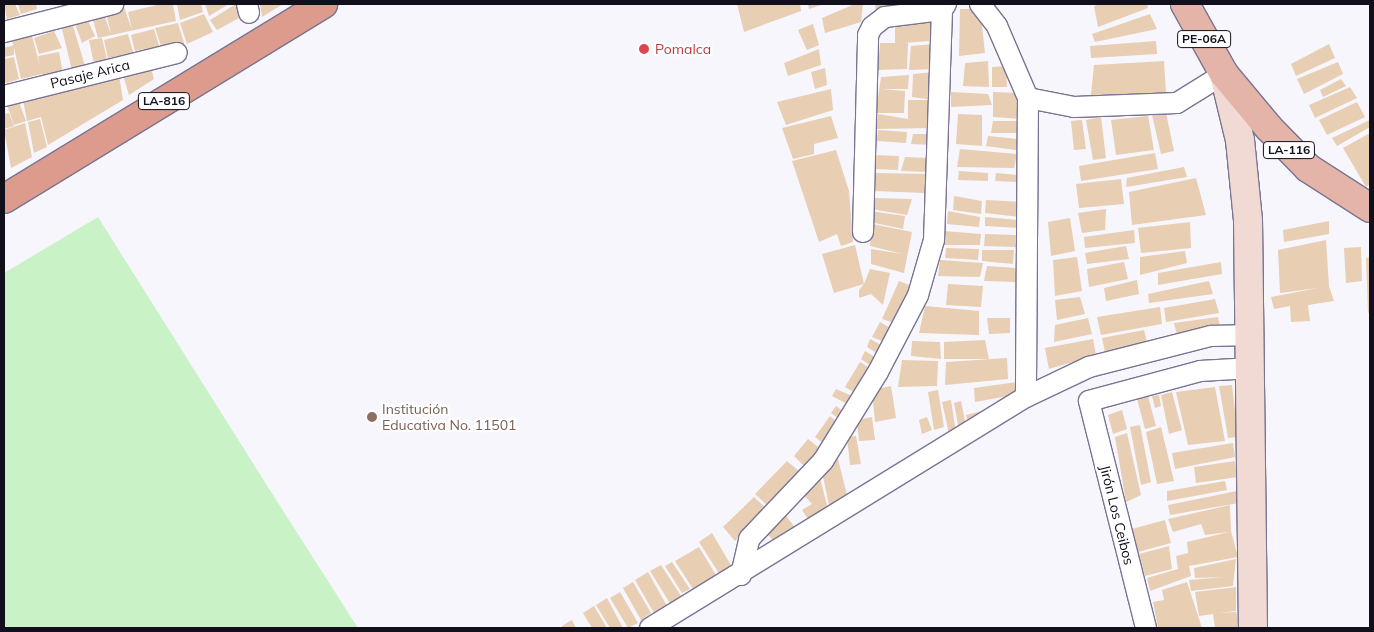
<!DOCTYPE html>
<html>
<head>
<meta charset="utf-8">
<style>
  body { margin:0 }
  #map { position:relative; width:1374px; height:632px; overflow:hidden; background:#f7f6fd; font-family:Mulish,sans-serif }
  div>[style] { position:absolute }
  .green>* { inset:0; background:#c9f2c6 }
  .building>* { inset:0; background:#e8ceb3 }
  .roads { filter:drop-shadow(1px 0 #787492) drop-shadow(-1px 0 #787492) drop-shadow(0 1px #787492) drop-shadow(0 -1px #787492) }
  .minor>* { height:20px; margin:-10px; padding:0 10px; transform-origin:10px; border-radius:10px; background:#fff }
  .secondary>* { height:28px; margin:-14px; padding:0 14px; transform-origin:14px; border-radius:14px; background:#f2dad4 }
  .primary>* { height:28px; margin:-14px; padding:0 14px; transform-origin:14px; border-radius:14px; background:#e5b4a9 }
  .trunk>* { height:28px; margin:-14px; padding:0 14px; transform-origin:14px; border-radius:14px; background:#dc9b8c }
  .dots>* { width:14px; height:14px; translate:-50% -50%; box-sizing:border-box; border:2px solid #fff; border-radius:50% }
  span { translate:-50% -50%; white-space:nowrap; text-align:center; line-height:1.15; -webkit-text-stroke:4.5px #fff; paint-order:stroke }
  .shield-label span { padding:1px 4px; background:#fff; border:1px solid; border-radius:4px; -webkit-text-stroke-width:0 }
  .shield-label { font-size:12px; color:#110f1b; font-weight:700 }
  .health-label { font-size:14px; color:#be3a42 }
  .left { translate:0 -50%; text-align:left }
  .street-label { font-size:14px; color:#110f1b }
  .education-label { font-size:14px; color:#785e54 }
  .frame { position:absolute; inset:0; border:5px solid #110f1b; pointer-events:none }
</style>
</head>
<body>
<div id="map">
  <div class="green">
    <i style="clip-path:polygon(98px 217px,266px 484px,358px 628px,4px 628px,4px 273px)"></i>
  </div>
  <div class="building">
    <i style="clip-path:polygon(4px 4px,15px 4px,20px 15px,7px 19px)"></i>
    <i style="clip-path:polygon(18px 4px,36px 4px,37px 9px,21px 14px)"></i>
    <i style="clip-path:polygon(161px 4px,173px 4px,176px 21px,98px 38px,92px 16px,103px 12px,111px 34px,106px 13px,124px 7px,132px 30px,128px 12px)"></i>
    <i style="clip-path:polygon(177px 4px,201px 4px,203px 12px,180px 20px)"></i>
    <i style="clip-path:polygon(205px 4px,229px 4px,209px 16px)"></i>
    <i style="clip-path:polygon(236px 4px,239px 18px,217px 30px,210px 20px)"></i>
    <i style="clip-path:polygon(260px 4px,283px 4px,262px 17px)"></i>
    <i style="clip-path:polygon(737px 4px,800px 4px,801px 11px,744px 32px)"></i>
    <i style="clip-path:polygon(808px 4px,824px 4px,809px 9px)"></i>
    <i style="clip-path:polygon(855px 4px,863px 4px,861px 22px,825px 33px,822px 18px)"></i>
    <i style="clip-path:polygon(875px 4px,903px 4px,876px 12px)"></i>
    <i style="clip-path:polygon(1101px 4px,1147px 4px,1148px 8px,1098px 27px,1094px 6px)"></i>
    <i style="clip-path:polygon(960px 9px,980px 9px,985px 53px,959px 56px)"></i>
    <i style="clip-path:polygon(204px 14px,213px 32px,187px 44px,180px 23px)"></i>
    <i style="clip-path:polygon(1150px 14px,1157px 29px,1095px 42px,1092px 34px)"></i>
    <i style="clip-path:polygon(71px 19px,85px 66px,72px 70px,60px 21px)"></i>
    <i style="clip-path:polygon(933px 19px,930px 41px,903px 43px,908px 43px,907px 69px,878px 70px,880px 43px,895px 43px,895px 20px)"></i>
    <i style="clip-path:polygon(88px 21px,95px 36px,82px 43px,75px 24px)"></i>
    <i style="clip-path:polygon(178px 23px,185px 46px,163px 52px,155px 28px)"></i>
    <i style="clip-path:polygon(813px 24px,819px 45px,807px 50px,798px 30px)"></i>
    <i style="clip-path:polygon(154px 29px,161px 52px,147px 55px,145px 49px,135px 51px,131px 35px)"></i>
    <i style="clip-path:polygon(54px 31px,62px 48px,39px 54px,34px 38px)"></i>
    <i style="clip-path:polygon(128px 34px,135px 59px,126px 60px,124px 55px,108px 58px,104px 40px)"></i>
    <i style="clip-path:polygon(32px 36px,40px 66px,38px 56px,59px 52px,64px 79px,42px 79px,42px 74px,21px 79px,12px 39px)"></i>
    <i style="clip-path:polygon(102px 38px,108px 64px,95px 69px,89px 40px)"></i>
    <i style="clip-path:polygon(1156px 41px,1157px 54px,1091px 58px,1090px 46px)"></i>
    <i style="clip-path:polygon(935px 44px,935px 69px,909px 70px,911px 46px)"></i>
    <i style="clip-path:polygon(1329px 44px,1335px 58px,1296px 76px,1291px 64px)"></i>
    <i style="clip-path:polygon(14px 45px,14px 55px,4px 57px,4px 48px)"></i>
    <i style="clip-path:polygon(819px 49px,821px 65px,788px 76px,784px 63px)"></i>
    <i style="clip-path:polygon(14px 57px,19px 79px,7px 83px,4px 82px,4px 59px)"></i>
    <i style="clip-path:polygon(988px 61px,989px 87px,963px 86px,965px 63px)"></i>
    <i style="clip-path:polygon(1164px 61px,1166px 93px,1091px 95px,1094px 65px)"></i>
    <i style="clip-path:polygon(1338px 62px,1343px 74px,1304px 94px,1297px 79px)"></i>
    <i style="clip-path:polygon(150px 64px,154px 79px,129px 95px,122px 72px)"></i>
    <i style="clip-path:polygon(1006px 66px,1007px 87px,992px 87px,992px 67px)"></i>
    <i style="clip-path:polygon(825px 68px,827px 85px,815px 89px,811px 72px)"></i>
    <i style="clip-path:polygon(935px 72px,934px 100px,912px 97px,913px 74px)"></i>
    <i style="clip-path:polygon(119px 75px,123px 100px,48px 145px,41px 117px,27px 121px,22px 95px)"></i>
    <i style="clip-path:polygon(909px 75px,908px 89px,882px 89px,905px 91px,904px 113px,876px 113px,881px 77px)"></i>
    <i style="clip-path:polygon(1341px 79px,1346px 86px,1323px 97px,1320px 90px)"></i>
    <i style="clip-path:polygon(1350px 87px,1357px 98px,1315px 118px,1309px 105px)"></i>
    <i style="clip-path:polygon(831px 89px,833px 110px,786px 125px,777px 102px)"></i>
    <i style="clip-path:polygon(951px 92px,988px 94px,992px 105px,951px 107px)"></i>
    <i style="clip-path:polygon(993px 92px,1019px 93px,1020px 119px,993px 117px)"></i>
    <i style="clip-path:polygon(908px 100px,934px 100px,933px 128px,875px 129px,878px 114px,908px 119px)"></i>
    <i style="clip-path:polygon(19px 102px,26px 121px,14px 125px,7px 105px)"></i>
    <i style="clip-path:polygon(1357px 102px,1365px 117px,1327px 135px,1319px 120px)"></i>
    <i style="clip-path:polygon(9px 113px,14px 126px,4px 129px,4px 114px)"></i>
    <i style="clip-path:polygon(1166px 113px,1174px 151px,1161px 154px,1152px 115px)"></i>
    <i style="clip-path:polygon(958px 114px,982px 115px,982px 146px,956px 144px)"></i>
    <i style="clip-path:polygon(831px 116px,838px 138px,814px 144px,814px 154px,793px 159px,782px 128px)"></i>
    <i style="clip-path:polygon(1148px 116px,1154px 150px,1116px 155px,1111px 120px)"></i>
    <i style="clip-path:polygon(1101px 117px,1106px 158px,1093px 160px,1086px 120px)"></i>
    <i style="clip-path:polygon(40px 119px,47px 147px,34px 153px,28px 122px)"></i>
    <i style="clip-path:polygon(1082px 120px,1086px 149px,1074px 150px,1071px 121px)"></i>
    <i style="clip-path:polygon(1370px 120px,1370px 127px,1337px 146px,1332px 138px)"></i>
    <i style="clip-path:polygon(993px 121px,1017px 121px,1018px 133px,991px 133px)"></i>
    <i style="clip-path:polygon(25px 123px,32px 157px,11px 168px,4px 130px)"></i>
    <i style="clip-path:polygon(878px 130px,907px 132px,906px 143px,877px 141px)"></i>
    <i style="clip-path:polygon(1370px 133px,1370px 184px,1366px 187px,1343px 148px)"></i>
    <i style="clip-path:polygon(913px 134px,936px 134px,935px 145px,911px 144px)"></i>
    <i style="clip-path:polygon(988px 136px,1018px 139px,1016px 150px,986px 146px)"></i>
    <i style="clip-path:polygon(960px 149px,1017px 154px,1014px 168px,957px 167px)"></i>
    <i style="clip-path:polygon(836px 150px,849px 191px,853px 242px,841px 246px,837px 234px,819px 242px,792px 161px)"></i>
    <i style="clip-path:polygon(1155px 153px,1158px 169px,1081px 181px,1079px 166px)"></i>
    <i style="clip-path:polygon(873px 155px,899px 156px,898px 170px,873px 169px)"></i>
    <i style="clip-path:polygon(905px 157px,929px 158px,928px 172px,901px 171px)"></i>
    <i style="clip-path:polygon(1184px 167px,1187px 177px,1126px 187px,1127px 178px)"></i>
    <i style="clip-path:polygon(959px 171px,988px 173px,988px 181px,958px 180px)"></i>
    <i style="clip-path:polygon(876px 173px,930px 174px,924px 193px,875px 191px)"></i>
    <i style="clip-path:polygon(996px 173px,1018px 175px,1016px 182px,995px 181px)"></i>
    <i style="clip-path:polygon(1196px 178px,1206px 215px,1132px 225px,1129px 192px)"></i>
    <i style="clip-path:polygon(1121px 179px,1124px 204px,1079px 208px,1076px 184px)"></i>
    <i style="clip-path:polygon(954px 196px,982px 201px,981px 214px,953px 210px)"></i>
    <i style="clip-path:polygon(873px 198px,912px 199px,907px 215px,871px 209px)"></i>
    <i style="clip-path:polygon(986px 200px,1021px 202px,1020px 217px,985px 213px)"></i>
    <i style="clip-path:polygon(1106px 209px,1105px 230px,1082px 233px,1078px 213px)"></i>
    <i style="clip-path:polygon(870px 211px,905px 216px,903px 229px,870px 222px)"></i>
    <i style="clip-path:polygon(948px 211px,980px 217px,979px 227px,947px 224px)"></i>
    <i style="clip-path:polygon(985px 217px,1018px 220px,1019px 228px,985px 226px)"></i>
    <i style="clip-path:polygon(1070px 218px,1075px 251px,1051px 256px,1048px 222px)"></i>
    <i style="clip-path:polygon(1329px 221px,1329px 234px,1284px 242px,1283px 230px)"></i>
    <i style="clip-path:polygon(1190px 222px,1191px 248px,1141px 253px,1138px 228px)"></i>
    <i style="clip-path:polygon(872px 224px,912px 232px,904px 273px,871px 264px,871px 249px,903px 254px,870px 246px)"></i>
    <i style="clip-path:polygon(1134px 230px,1135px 243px,1085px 248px,1084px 237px)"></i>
    <i style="clip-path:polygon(944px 231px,981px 234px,980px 245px,942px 245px)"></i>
    <i style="clip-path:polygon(985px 234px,1017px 235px,1016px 247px,984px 246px)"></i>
    <i style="clip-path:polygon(1326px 240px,1329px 286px,1334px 301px,1308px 305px,1310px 321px,1291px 322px,1290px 306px,1274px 309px,1271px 297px,1318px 288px,1280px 293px,1278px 250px)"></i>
    <i style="clip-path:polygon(855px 245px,864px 284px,870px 269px,890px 273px,883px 305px,871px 294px,859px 298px,859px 290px,864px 284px,834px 293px,822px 254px)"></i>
    <i style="clip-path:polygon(1126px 246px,1129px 259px,1087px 264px,1085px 253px)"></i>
    <i style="clip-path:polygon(1361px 247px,1362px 281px,1346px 283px,1344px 248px)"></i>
    <i style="clip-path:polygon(946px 248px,979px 249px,978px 260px,945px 258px)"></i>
    <i style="clip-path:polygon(982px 250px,1014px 250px,1013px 264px,982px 261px)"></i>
    <i style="clip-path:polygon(1185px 251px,1187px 263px,1140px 275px,1140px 257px)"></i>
    <i style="clip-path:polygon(1077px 257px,1082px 291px,1055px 296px,1053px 260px)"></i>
    <i style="clip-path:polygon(1370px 257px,1370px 312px,1368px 313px,1366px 258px)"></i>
    <i style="clip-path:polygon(940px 260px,983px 263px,980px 277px,938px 276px)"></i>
    <i style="clip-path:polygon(1124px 262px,1128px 279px,1089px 287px,1087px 269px)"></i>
    <i style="clip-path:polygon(1221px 262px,1222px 274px,1158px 285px,1158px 273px)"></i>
    <i style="clip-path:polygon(987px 266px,1016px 268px,1016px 282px,984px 281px)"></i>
    <i style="clip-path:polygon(1137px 280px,1139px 294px,1106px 301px,1104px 288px)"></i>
    <i style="clip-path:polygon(899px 281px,914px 287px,900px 325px,882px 319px)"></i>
    <i style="clip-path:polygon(1209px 281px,1213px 294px,1149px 303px,1148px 294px)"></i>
    <i style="clip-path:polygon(948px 284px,983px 286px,981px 307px,946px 305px)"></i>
    <i style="clip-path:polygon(1080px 297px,1085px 314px,1057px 320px,1055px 300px)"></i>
    <i style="clip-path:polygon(1215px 299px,1219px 313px,1166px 322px,1164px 308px)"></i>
    <i style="clip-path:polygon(925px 306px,979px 311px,979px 335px,919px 333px)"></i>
    <i style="clip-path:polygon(1160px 307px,1162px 324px,1101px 335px,1097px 317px)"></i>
    <i style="clip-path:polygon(1218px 317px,1220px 327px,1177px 335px,1174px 323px)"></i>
    <i style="clip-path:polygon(987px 318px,1010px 318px,1010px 333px,989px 334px)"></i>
    <i style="clip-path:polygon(1088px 318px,1092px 334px,1054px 342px,1055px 325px)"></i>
    <i style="clip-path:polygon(880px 322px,892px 329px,887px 343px,872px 337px)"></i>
    <i style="clip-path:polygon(1144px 330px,1147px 342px,1105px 352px,1102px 338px)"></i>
    <i style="clip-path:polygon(870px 339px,885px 347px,881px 356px,867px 347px)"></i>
    <i style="clip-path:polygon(1093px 339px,1096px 355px,1049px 369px,1045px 348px)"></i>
    <i style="clip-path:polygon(985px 340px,989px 359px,944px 359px,944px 342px)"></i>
    <i style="clip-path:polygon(912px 341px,940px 342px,941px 359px,911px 356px)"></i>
    <i style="clip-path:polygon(865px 351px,878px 359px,874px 368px,861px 359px)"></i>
    <i style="clip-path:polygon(1007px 358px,1008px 379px,945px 385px,946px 362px)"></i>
    <i style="clip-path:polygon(902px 360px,938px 361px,937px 386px,898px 387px)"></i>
    <i style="clip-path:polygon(860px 362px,871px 369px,857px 394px,845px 387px)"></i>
    <i style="clip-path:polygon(1017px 382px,1019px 394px,975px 402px,974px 388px)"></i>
    <i style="clip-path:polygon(1232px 385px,1238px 437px,1228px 438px,1219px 386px)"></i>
    <i style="clip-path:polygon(891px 386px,896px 418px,875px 422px,872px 390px)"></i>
    <i style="clip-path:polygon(1215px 387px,1225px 441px,1188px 445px,1176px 392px)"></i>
    <i style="clip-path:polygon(836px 389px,857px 398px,851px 406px,832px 396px)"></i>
    <i style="clip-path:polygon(938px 390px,944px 427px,934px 430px,928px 392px)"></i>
    <i style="clip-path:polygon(1172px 392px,1182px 430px,1169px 434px,1161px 395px)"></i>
    <i style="clip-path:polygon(1159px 395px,1161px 406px,1155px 408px,1152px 396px)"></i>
    <i style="clip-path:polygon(1148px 396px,1156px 426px,1145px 429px,1137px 399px)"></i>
    <i style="clip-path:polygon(951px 400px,956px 433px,949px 434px,942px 402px)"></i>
    <i style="clip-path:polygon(961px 401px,966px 426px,959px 430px,954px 403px)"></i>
    <i style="clip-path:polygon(836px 406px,847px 414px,843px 422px,831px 413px)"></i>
    <i style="clip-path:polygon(1122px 410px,1127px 429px,1113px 434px,1108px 415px)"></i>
    <i style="clip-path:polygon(982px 411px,982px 417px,968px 424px,966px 415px)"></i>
    <i style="clip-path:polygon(830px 416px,839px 424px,824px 444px,815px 437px)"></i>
    <i style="clip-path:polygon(872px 417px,875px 440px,859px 441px,857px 420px)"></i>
    <i style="clip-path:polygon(927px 417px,932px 430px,922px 434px,919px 420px)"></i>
    <i style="clip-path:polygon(1140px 425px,1151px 482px,1141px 485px,1130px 427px)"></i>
    <i style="clip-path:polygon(1161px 427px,1174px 481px,1157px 484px,1146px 432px)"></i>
    <i style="clip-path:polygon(1127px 433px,1141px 495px,1126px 502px,1115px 437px)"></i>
    <i style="clip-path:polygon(856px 436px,861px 464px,850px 465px,847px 437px)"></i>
    <i style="clip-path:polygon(808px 439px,822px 450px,807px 469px,794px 456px)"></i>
    <i style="clip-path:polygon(1233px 443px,1235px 457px,1175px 469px,1172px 453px)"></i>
    <i style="clip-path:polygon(837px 455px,847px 495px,829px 505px,822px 472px)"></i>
    <i style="clip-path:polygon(787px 461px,800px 472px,769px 507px,755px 494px)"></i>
    <i style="clip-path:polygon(1235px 461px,1238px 477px,1196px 483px,1194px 467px)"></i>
    <i style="clip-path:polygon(819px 474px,829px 513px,812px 525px,802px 510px,812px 504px,802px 493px)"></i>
    <i style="clip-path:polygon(1225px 481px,1227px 490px,1167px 501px,1167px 491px)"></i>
    <i style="clip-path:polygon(1237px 491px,1239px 503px,1170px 515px,1168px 505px)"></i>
    <i style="clip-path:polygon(754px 497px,768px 510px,735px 541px,723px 527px)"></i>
    <i style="clip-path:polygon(1230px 505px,1231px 531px,1238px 557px,1189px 566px,1191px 576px,1150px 591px,1147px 578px,1178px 569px,1176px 556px,1188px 553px,1187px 542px,1229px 532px,1205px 535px,1201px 524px,1173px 532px,1168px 519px)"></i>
    <i style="clip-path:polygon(784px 513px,796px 529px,775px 542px,766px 533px)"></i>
    <i style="clip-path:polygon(1165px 520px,1171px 543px,1138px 552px,1132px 529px)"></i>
    <i style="clip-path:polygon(712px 533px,732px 567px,720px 575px,699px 542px)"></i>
    <i style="clip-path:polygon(1169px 546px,1172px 569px,1145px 576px,1139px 554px)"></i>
    <i style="clip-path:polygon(699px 547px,716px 575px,693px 589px,675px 561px)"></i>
    <i style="clip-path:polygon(1236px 559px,1233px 586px,1191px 591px,1189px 580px,1224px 577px,1195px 578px,1194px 568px)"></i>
    <i style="clip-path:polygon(672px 562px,690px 589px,682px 593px,665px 566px)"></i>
    <i style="clip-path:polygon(661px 565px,683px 599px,671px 605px,650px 571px)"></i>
    <i style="clip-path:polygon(648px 572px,667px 606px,654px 613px,635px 580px)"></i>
    <i style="clip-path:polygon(633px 582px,651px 613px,641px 620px,623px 588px)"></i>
    <i style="clip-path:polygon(1187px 582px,1202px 628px,1158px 628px,1153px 602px,1164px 600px,1162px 590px)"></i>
    <i style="clip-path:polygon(1236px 587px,1236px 611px,1218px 613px,1236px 612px,1240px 628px,1215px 628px,1213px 614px,1199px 616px,1195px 592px)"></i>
    <i style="clip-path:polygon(620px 592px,638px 623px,628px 628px,610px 598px)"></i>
    <i style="clip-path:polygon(607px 598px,623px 628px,610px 628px,596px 605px)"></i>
    <i style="clip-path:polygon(594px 606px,607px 628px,592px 628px,583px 613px)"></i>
    <i style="clip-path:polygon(572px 620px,576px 628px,563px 628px,562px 626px)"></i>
  </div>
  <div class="roads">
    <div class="minor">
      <i style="left:247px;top:4px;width:9px;rotate:77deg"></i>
      <i style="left:980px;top:4px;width:28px;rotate:52deg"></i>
      <i style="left:997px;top:26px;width:78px;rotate:66.7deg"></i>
      <i style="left:1028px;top:98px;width:299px;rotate:90.4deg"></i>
      <i style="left:4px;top:32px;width:113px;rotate:-14.4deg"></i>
      <i style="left:4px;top:96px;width:178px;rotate:-14deg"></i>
      <i style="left:1028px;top:98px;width:47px;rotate:11.1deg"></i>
      <i style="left:1074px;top:107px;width:103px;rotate:-2.2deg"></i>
      <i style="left:1177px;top:103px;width:55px;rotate:-31.7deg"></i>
      <i style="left:863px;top:232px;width:197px;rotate:-88.5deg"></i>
      <i style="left:868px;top:35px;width:9px;rotate:-63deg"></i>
      <i style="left:872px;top:27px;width:16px;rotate:-38deg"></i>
      <i style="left:885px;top:17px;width:57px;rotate:-7deg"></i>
      <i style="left:741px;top:575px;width:37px;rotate:-77deg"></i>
      <i style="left:749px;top:539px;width:108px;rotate:-46.5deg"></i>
      <i style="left:823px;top:461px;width:105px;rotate:-58.3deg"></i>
      <i style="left:878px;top:372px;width:87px;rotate:-62.5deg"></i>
      <i style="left:918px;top:295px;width:57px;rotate:-73.8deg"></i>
      <i style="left:934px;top:240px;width:230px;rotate:-88deg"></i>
      <i style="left:942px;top:10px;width:7px;rotate:-56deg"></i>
      <i style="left:650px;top:628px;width:441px;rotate:-31.6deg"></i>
      <i style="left:1026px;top:397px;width:70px;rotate:-25.5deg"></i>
      <i style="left:1089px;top:367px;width:126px;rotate:-14.3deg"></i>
      <i style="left:1211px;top:336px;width:40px;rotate:-1.4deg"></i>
      <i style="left:1146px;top:628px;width:234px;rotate:-104.1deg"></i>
      <i style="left:1089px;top:401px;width:115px;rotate:-15.1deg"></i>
      <i style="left:1200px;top:371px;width:52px;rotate:-3.3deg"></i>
    </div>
    <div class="secondary">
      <i style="left:1224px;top:74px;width:68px;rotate:76.4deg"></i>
      <i style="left:1240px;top:140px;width:80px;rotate:84.3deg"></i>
      <i style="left:1248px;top:220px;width:408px;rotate:89.3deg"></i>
    </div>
    <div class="primary">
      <i style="left:1185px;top:4px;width:80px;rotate:60.9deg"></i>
      <i style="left:1224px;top:74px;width:70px;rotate:50.2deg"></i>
      <i style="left:1269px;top:128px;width:56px;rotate:45.7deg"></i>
      <i style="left:1308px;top:168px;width:74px;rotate:32.8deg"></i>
    </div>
    <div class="trunk">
      <i style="left:4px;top:199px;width:374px;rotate:-31.4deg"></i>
    </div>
  </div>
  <div class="dots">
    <i style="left:644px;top:49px;background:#e0444e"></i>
    <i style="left:372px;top:417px;background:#8d6e63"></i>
  </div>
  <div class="shield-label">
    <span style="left:1204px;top:39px">PE-06A</span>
    <span style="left:164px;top:101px">LA-816</span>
    <span style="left:1289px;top:150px">LA-116</span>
  </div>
  <div class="health-label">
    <span class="left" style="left:655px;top:49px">Pomalca</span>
  </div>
  <div class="street-label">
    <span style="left:90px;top:74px;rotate:-14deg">Pasaje Arica</span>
    <span style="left:1117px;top:515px;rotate:76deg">Jirón Los Ceibos</span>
  </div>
  <div class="education-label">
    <span class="left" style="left:382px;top:417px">Institución<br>Educativa No. 11501</span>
  </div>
  <div class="frame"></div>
</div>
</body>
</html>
